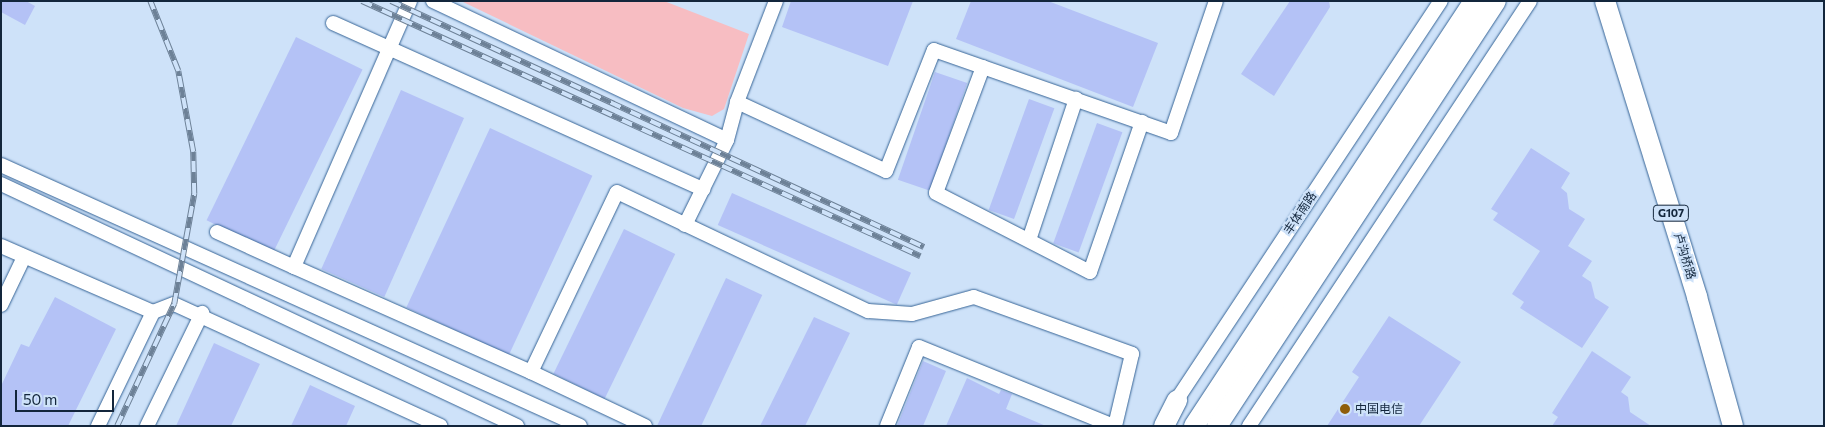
<!DOCTYPE html>
<meta charset="utf-8">
<style>
body{margin:0}
#map{position:relative;width:1825px;height:427px;overflow:hidden;background:#cee2f9;font-family:Commissioner,"Noto Sans SC",sans-serif}
div>[style]{position:absolute}
.green>*{inset:0;background:#f7bdc2}
.building>*{inset:0;background:#b4c2f6;transform-origin:0 0}
.roads{filter:drop-shadow(0 0 1px #366496) drop-shadow(0 0 1px #366496)}
.minor>*{height:14px;margin:-7px;padding:0 7px;transform-origin:7px;border-radius:7px;background:#fff}
.highway>*{height:20px;margin:-10px;padding:0 10px;transform-origin:10px;border-radius:10px;background:#fff}
.rail>*{height:5.5px;margin-top:-2.75px;transform-origin:0;background:repeating-linear-gradient(90deg,#cee2f9 0 11px,#6d8197 0 22px);box-sizing:border-box;border-block:1px solid #6d8197}
.dots>*{width:14px;height:14px;translate:-50% -50%;box-sizing:border-box;border:2px solid #cee2f9;border-radius:50%}
span{translate:-50% -50%;white-space:nowrap;text-align:center;line-height:1.15;-webkit-text-stroke:4.5px #cee2f9;paint-order:stroke}
.shield-label span{padding:1px 4px;background:#cee2f9;border:1px solid;border-radius:4px;-webkit-text-stroke-width:0}
.shield-label{font-size:11px;color:#13263c;font-weight:700}
.street-label{font-size:12px;color:#13263c}
.poi-label{font-size:12px;color:#13263c}
.left{translate:0 -50%;text-align:left}
.frame{position:absolute;inset:0;border:2px solid #13263c;pointer-events:none}
.scale{position:absolute;left:15px;top:390px;width:99px;height:22px;box-sizing:border-box;border:2px solid #13263c;border-top:0;padding-left:6px;font-size:15px;line-height:18px;white-space:nowrap;color:#13263c;-webkit-text-stroke:4px #cee2f9;paint-order:stroke}
</style>
<div id="map">
<div class="green">
<i style="clip-path:polygon(461px 1px,664px 1px,749px 34px,724px 109px,712px 116px,683px 108px)"></i>
</div>
<div class="building">
<i style="clip-path:polygon(1px 1px,26px 1px,35px 6px,25px 25px,1px 12px)"></i>
<i style="clip-path:polygon(791px 1px,913px 1px,888px 66px,782px 27px)"></i>
<i style="clip-path:polygon(971px 1px,1048px 1px,1158px 43px,1133px 107px,956px 39px)"></i>
<i style="clip-path:polygon(1290px 1px,1329px 1px,1330px 7px,1274px 96px,1241px 74px)"></i>
<i style="left:296px;top:37px;width:74px;height:204px;rotate:26deg"></i>
<i style="left:935px;top:72px;width:34px;height:114px;rotate:19deg"></i>
<i style="left:401px;top:90px;width:69px;height:196px;rotate:24deg"></i>
<i style="left:1029px;top:99px;width:27px;height:118px;rotate:20deg"></i>
<i style="left:1097px;top:123px;width:27px;height:128px;rotate:20deg"></i>
<i style="left:490px;top:128px;width:113px;height:198px;rotate:25deg"></i>
<i style="clip-path:polygon(1531px 148px,1570px 173px,1561px 188px,1567px 193px,1569px 209px,1585px 219px,1568px 246px,1592px 261px,1582px 276px,1591px 282px,1595px 298px,1609px 307px,1582px 348px,1520px 308px,1524px 302px,1512px 294px,1540px 251px,1493px 220px,1498px 213px,1491px 209px)"></i>
<i style="left:732px;top:193px;width:196px;height:35px;rotate:24deg"></i>
<i style="left:624px;top:229px;width:57px;height:161px;rotate:26deg"></i>
<i style="left:726px;top:278px;width:40px;height:163px;rotate:25deg"></i>
<i style="clip-path:polygon(55px 297px,116px 329px,68px 426px,1px 426px,1px 386px,21px 344px,29px 347px)"></i>
<i style="clip-path:polygon(1389px 316px,1461px 362px,1419px 426px,1327px 426px,1359px 377px,1352px 372px)"></i>
<i style="clip-path:polygon(814px 317px,850px 333px,805px 426px,760px 426px)"></i>
<i style="clip-path:polygon(214px 343px,260px 364px,231px 426px,176px 426px)"></i>
<i style="clip-path:polygon(1592px 351px,1631px 377px,1621px 392px,1628px 397px,1630px 412px,1651px 426px,1552px 426px,1558px 417px,1552px 413px)"></i>
<i style="clip-path:polygon(923px 361px,946px 371px,923px 426px,897px 426px)"></i>
<i style="clip-path:polygon(967px 378px,999px 394px,1001px 390px,1012px 394px,1006px 409px,1046px 426px,946px 426px)"></i>
<i style="clip-path:polygon(310px 385px,355px 406px,346px 426px,291px 426px)"></i>
</div>
<div class="roads">
<div class="minor">
<i style="left:410px;top:1px;width:290px;rotate:113.6deg"></i>
<i style="left:294px;top:267px;width:259px;rotate:23.9deg"></i>
<i style="left:433px;top:1px;width:325px;rotate:25.3deg"></i>
<i style="left:727px;top:140px;width:39px;rotate:-75deg"></i>
<i style="left:737px;top:102px;width:164px;rotate:24.8deg"></i>
<i style="left:886px;top:171px;width:130px;rotate:-68.4deg"></i>
<i style="left:934px;top:50px;width:251px;rotate:19.3deg"></i>
<i style="left:1171px;top:133px;width:139px;rotate:-71.2deg"></i>
<i style="left:333px;top:23px;width:406px;rotate:24.2deg"></i>
<i style="left:983px;top:67px;width:134px;rotate:110.5deg"></i>
<i style="left:936px;top:193px;width:173px;rotate:27.2deg"></i>
<i style="left:1090px;top:272px;width:159px;rotate:-70.9deg"></i>
<i style="left:737px;top:102px;width:108px;rotate:-68.9deg"></i>
<i style="left:1px;top:165px;width:635px;rotate:24.26deg"></i>
<i style="left:1px;top:184px;width:570px;rotate:25.13deg"></i>
<i style="left:685px;top:225px;width:95px;rotate:-63.7deg"></i>
<i style="left:217px;top:232px;width:85px;rotate:24.4deg"></i>
<i style="left:1029px;top:240px;width:149px;rotate:-71.6deg"></i>
<i style="left:1px;top:246px;width:166px;rotate:23.5deg"></i>
<i style="left:1px;top:305px;width:53px;rotate:-64.4deg"></i>
<i style="left:1172px;top:407px;width:487px;rotate:-56.5deg"></i>
<i style="left:98px;top:426px;width:127px;rotate:-64.2deg"></i>
<i style="left:153px;top:312px;width:22px;rotate:-21deg"></i>
<i style="left:174px;top:304px;width:293px;rotate:24.6deg"></i>
<i style="left:147px;top:426px;width:126px;rotate:-64deg"></i>
<i style="left:645px;top:426px;width:126px;rotate:-154.7deg"></i>
<i style="left:531px;top:372px;width:199px;rotate:-64.5deg"></i>
<i style="left:617px;top:192px;width:278px;rotate:25.4deg"></i>
<i style="left:868px;top:311px;width:44px;rotate:3.9deg"></i>
<i style="left:912px;top:314px;width:64px;rotate:-15.3deg"></i>
<i style="left:974px;top:297px;width:168px;rotate:19.8deg"></i>
<i style="left:1132px;top:354px;width:74px;rotate:103.3deg"></i>
<i style="left:887px;top:426px;width:85px;rotate:-67.9deg"></i>
<i style="left:919px;top:347px;width:210px;rotate:22.1deg"></i>
<i style="left:1249px;top:426px;width:509px;rotate:-56.53deg"></i>
</div>
<div class="highway">
<i style="left:1605px;top:1px;width:310px;rotate:72.7deg"></i>
<i style="left:1697px;top:297px;width:134px;rotate:74.4deg"></i>
<i style="left:1164px;top:426px;width:29px;rotate:-63deg"></i>
<i style="left:1194px;top:426px;width:509px;rotate:-56.62deg"></i>
<i style="left:1217px;top:426px;width:508px;rotate:-56.72deg"></i>
</div>
</div>
<div class="rail">
<i style="left:362px;top:1px;width:614px;rotate:24.56deg"></i>
<i style="left:391px;top:1px;width:587px;rotate:24.78deg"></i>
<i style="left:117px;top:426px;width:135px;rotate:-65deg"></i>
<i style="left:174px;top:304px;width:112px;rotate:-79.7deg"></i>
<i style="left:194px;top:194px;width:42px;rotate:-91.4deg"></i>
<i style="left:193px;top:152px;width:82px;rotate:-100.5deg"></i>
<i style="left:178px;top:71px;width:75px;rotate:-111.8deg"></i>
</div>
<div class="dots">
<i style="left:1345px;top:409px;background:#8f5e0b"></i>
</div>
<div class="shield-label">
<span style="left:1671px;top:213px">G107</span>
</div>
<div class="street-label">
<span style="left:1300px;top:213px;rotate:-56deg">丰体南路</span>
<span style="left:1685px;top:256px;rotate:73deg">卢沟桥路</span>
</div>
<div class="poi-label">
<span class="left" style="left:1355px;top:409px">中国电信</span>
</div>
<div class="frame"></div>
<div class="scale">50 m</div>
</div>
